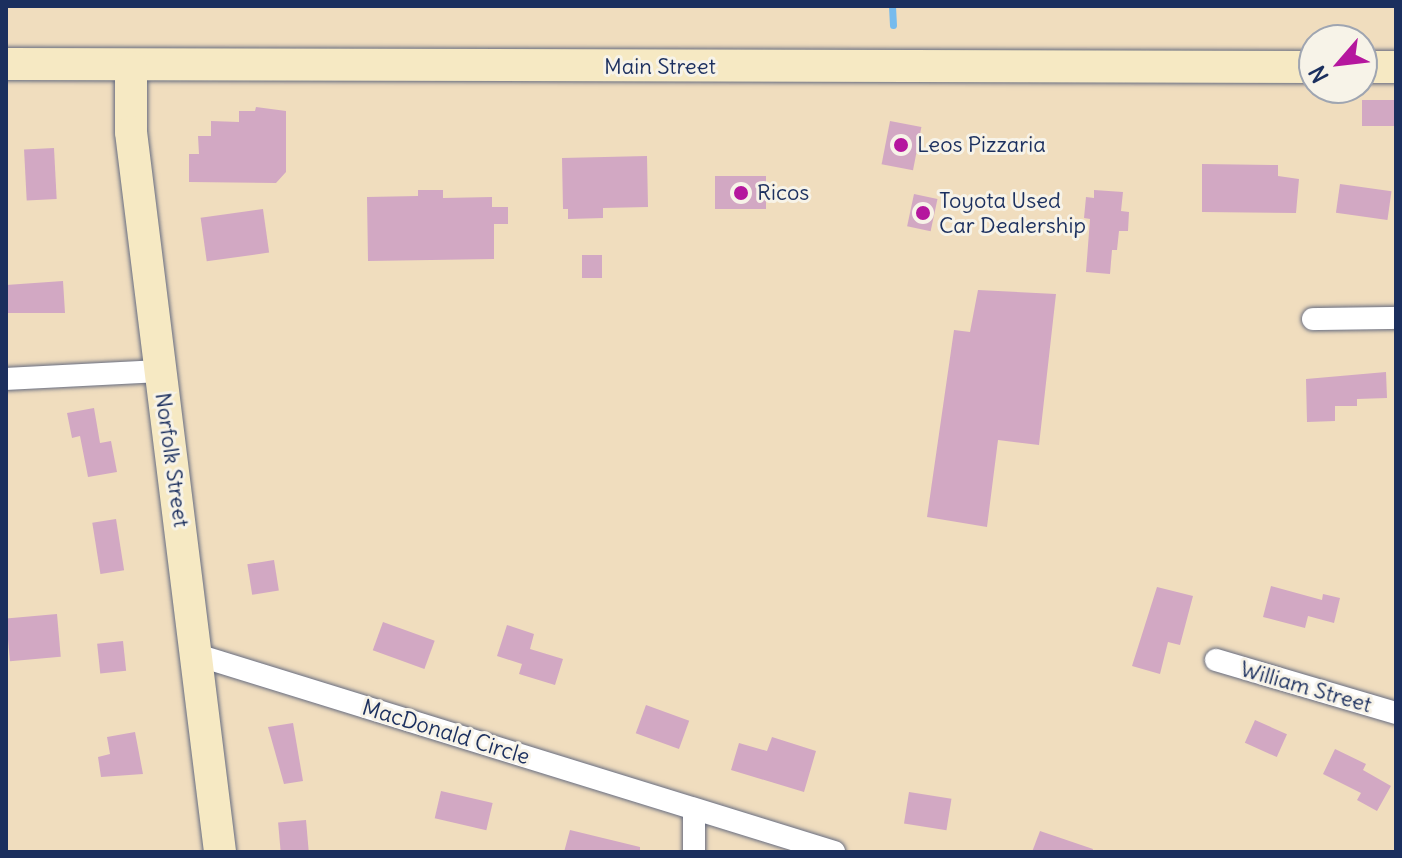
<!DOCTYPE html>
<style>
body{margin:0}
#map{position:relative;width:1402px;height:858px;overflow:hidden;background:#f0ddbe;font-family:Delius,sans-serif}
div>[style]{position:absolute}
.stream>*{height:7px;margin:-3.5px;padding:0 3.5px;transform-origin:3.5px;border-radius:3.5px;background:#77bbed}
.building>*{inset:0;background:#d2a8c3;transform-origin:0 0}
.roads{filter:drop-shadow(0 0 2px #666c80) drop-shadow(0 0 2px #666c80)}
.street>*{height:22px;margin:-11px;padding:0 11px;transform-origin:11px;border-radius:11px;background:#fff}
.secondary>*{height:32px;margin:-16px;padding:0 16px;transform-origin:16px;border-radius:16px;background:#f6e9c3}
.dots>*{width:22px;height:22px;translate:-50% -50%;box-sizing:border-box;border:4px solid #f7f3e8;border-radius:50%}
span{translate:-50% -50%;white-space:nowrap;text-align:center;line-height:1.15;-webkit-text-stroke:6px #f7f3e8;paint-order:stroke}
.street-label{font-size:22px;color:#1b2f5e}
.poi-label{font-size:22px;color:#1b2f5e}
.left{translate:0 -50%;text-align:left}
.frame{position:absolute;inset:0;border:8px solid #1b2f5e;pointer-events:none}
.north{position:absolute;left:1298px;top:24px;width:80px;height:80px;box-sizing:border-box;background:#f7f3e8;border:2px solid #9fa5b1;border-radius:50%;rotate:242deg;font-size:22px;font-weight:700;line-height:32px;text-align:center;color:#1b2f5e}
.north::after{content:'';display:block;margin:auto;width:28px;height:36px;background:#b5179e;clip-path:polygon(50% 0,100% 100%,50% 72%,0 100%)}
</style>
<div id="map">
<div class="stream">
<i style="left:892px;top:6px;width:19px;rotate:87deg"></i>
</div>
<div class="building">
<i style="left:1362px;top:100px;width:34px;height:26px"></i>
<i style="clip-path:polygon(256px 107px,286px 111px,286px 172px,276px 183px,189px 182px,189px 154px,199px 154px,198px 136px,211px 136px,211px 121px,239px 122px,239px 111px,255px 111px)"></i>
<i style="left:890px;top:121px;width:32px;height:44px;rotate:11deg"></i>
<i style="left:54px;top:148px;width:51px;height:30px;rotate:87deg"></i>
<i style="clip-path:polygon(647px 156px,648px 207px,603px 208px,603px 218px,568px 219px,568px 209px,563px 209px,562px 158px)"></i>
<i style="clip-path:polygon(1202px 164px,1278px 165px,1278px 176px,1299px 179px,1296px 213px,1202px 212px)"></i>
<i style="left:766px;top:176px;width:33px;height:51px;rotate:90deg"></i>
<i style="left:1340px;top:184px;width:52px;height:29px;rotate:8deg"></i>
<i style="clip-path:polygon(418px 190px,443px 190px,443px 198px,492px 197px,492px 207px,508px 207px,508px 224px,494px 224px,494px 259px,368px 261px,367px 197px,418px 196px)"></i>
<i style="clip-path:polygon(1094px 190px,1123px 192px,1121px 211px,1129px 212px,1128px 231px,1119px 231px,1117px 250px,1112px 250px,1110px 274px,1086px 272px,1090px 219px,1084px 218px,1086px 197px,1094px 198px)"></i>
<i style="left:914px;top:194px;width:24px;height:33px;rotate:12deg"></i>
<i style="left:263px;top:209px;width:44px;height:63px;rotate:82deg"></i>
<i style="left:582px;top:255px;width:20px;height:23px"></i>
<i style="clip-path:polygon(63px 281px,65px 313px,6px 313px,6px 285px)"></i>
<i style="clip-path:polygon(978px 290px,1056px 294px,1039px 445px,998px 440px,987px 527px,927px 517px,954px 330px,970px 332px)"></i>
<i style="clip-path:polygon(1386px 372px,1387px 398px,1357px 399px,1357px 406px,1335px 406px,1335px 421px,1307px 422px,1306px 379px)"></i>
<i style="clip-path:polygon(94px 408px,100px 443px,111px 441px,117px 472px,88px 477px,80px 436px,72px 438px,67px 413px)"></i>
<i style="left:116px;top:519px;width:52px;height:24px;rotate:81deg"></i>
<i style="left:274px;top:560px;width:31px;height:27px;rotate:81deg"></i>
<i style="clip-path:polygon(1271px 586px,1322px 600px,1323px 594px,1340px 598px,1334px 623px,1308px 616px,1305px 628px,1263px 617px)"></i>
<i style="clip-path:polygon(1157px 587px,1193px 596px,1180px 645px,1168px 642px,1160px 674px,1132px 666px)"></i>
<i style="left:57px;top:614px;width:43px;height:51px;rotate:85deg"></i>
<i style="left:383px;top:622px;width:55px;height:30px;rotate:20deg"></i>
<i style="clip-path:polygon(507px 625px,534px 634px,530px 649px,563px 659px,555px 685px,519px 674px,522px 664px,497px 656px)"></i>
<i style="left:123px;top:641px;width:30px;height:26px;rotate:84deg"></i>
<i style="left:646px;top:705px;width:46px;height:30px;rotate:20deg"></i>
<i style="left:1255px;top:720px;width:35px;height:25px;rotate:24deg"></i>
<i style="clip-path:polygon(293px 723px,303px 781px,284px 784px,268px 727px)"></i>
<i style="clip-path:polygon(135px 732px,143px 774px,101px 777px,98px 757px,110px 754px,107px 737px)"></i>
<i style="clip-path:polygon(772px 737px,816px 751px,804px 792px,731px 770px,739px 743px,767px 751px)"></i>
<i style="clip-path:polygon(1335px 749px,1366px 764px,1363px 770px,1391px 786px,1377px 811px,1357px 800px,1361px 793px,1323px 774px)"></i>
<i style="left:441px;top:791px;width:53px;height:28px;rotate:13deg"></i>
<i style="left:909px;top:792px;width:43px;height:32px;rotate:9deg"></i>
<i style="left:306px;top:820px;width:32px;height:28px;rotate:85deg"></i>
<i style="clip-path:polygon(570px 830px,640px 847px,640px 852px,564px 852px)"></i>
<i style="clip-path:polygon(1040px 831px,1093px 849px,1092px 852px,1032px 852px)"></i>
</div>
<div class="roads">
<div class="street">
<i style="left:1313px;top:319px;width:83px;rotate:-0.7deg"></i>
<i style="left:6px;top:379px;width:153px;rotate:-3deg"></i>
<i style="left:197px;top:655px;width:667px;rotate:17.18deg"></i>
<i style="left:1216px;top:660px;width:188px;rotate:16.4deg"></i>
<i style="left:694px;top:812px;width:40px;rotate:90deg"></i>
</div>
<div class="secondary">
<i style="left:6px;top:64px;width:1308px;rotate:0.13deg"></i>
<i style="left:131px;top:67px;width:65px;rotate:90deg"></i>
<i style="left:131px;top:132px;width:725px;rotate:82.95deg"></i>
<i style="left:1362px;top:67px;width:34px"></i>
</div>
</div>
<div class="dots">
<i style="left:901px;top:145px;background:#b5179e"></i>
<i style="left:741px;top:193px;background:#b5179e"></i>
<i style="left:923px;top:213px;background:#b5179e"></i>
</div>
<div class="street-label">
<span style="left:660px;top:67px">Main Street</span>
<span style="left:172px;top:460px;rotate:82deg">Norfolk Street</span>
<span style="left:1306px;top:687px;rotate:16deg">William Street</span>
<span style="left:446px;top:732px;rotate:17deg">MacDonald Circle</span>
</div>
<div class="poi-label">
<span class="left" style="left:917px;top:145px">Leos Pizzaria</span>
<span class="left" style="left:757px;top:193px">Ricos</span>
<span class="left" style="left:939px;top:213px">Toyota Used<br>Car Dealership</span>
</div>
<div class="frame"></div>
<div class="north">N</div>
</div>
